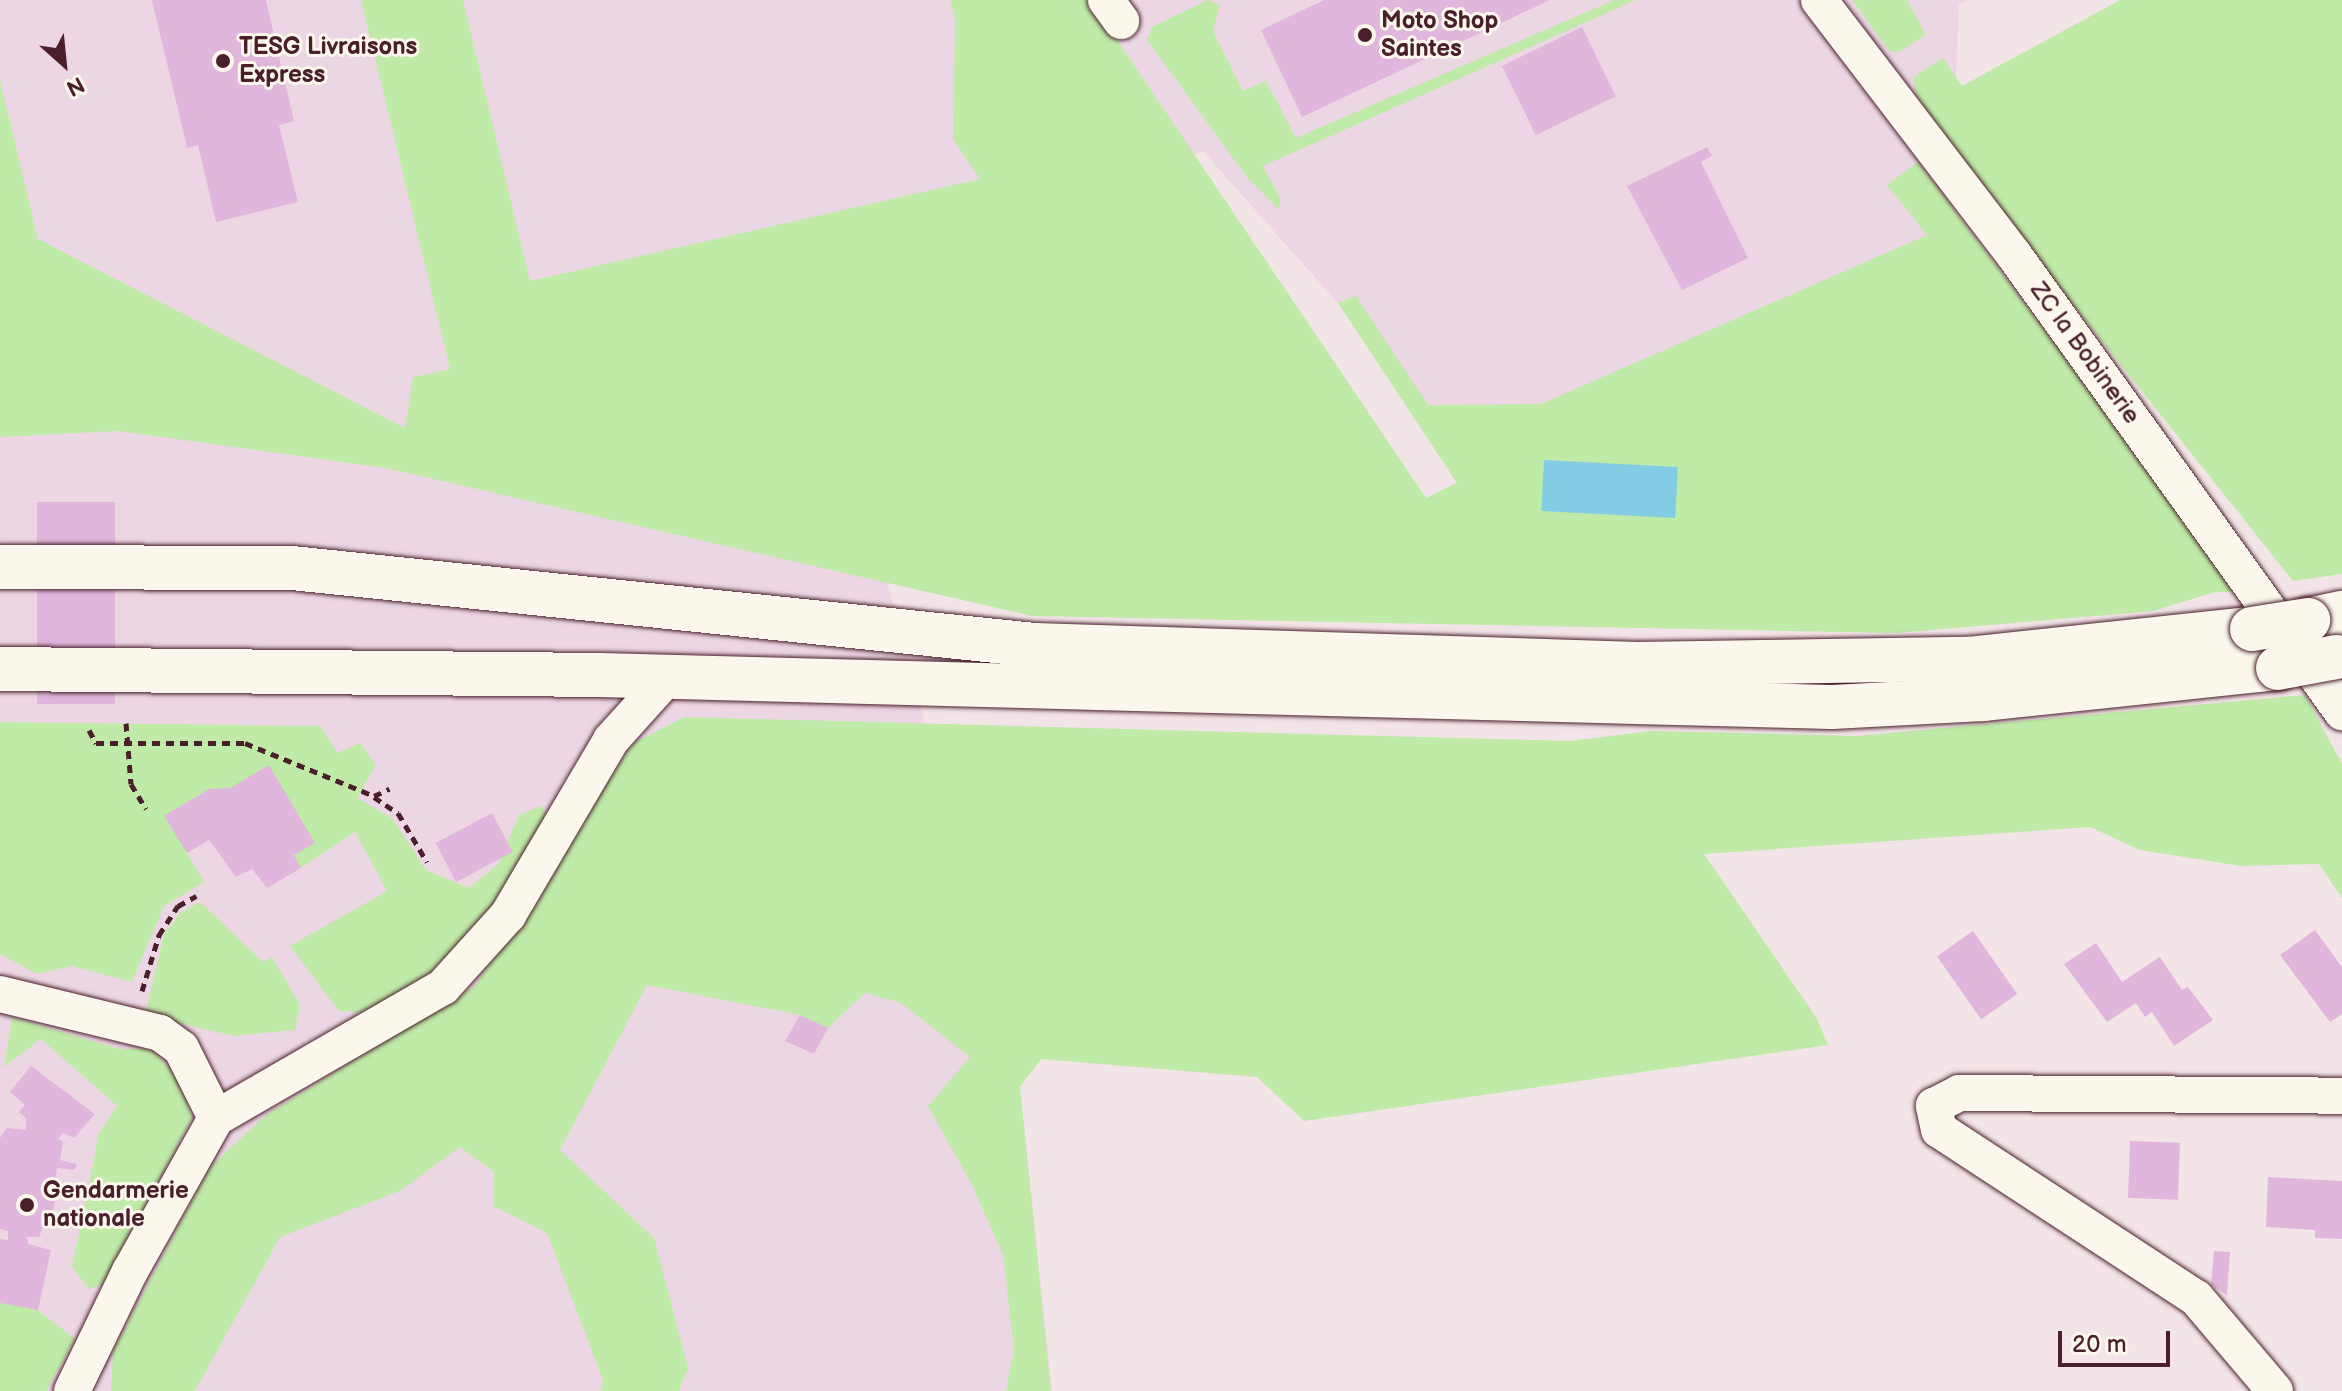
<!DOCTYPE html>
<style>
body{margin:0}
#map{position:relative;width:2342px;height:1391px;overflow:hidden;background:#f3e4e7;font-family:"Balsamiq Sans",sans-serif}
div>[style]{position:absolute}
.built>*{inset:0;background:#edd6e4}
.green>*{inset:0;background:#bfeaa7}
.water>*{inset:0;background:#83cde4;transform-origin:0 0}
.building>*{inset:0;background:#e0b6dc;transform-origin:0 0}
.path>*{height:5px;margin-top:-2.5px;transform-origin:0;background:repeating-linear-gradient(90deg,#4a1f2b 0 8px,transparent 0 14px)}
.roads{filter:drop-shadow(0 0 2px #4a1f2b) drop-shadow(0 0 2px #4a1f2b)}
.minor>*{height:36px;margin:-18px;padding:0 18px;transform-origin:18px;border-radius:18px;background:#fbf7ec}
.highway>*{height:44px;margin:-22px;padding:0 22px;transform-origin:22px;border-radius:22px;background:#fbf7ec}
.bridges{filter:drop-shadow(0 0 2px #4a1f2b) drop-shadow(0 0 2px #4a1f2b)}
.highway-bridge>*{height:44px;margin:-22px;padding:0 22px;transform-origin:22px;border-radius:22px;background:#fbf7ec}
.dots>*{width:22px;height:22px;translate:-50% -50%;box-sizing:border-box;border:4px solid #fbf7ec;border-radius:50%}
span{translate:-50% -50%;white-space:nowrap;text-align:center;line-height:1.15;-webkit-text-stroke:6px #fbf7ec;paint-order:stroke}
.poi-label{font-size:24px;color:#4a1f2b;font-weight:700}
.left{translate:0 -50%;text-align:left}
.street-label{font-size:24px;color:#4a1f2b}
.north{position:absolute;left:24px;top:24px;width:80px;height:80px;-webkit-text-stroke:6px #fbf7ec;paint-order:stroke;rotate:153deg;font-size:22px;font-weight:700;line-height:32px;text-align:center;color:#4a1f2b}
.north::after{content:'';display:block;margin:auto;width:28px;height:36px;background:#4a1f2b;clip-path:polygon(50% 0,100% 100%,50% 72%,0 100%)}
.scale{position:absolute;left:2058px;top:1331px;width:112px;height:36px;box-sizing:border-box;border:4px solid #4a1f2b;border-top:0;padding-left:10px;font-size:24px;line-height:28px;white-space:nowrap;color:#4a1f2b;-webkit-text-stroke:6px #fbf7ec;paint-order:stroke}
</style>
<div id="map">
<div class="built">
<i style="clip-path:polygon(0 0,1968px 0,1959px 5px,1947px 312px,1497px 483px,1203px 151px,812px 295px,1020px 1087px,1052px 1391px,0 1391px,0 405px,73px 391px,0 80px)"></i>
</div>
<div class="green">
<i style="clip-path:polygon(361px 0,463px 0,530px 281px,980px 179px,953px 139px,955px 21px,950px 0,1090px 0,1426px 498px,1457px 483px,1338px 303px,1356px 296px,1428px 405px,1541px 404px,1927px 235px,1887px 185px,1918px 162px,2200px 536px,2235px 592px,2215px 592px,2153px 611px,1897px 633px,1032px 616px,385px 468px,118px 431px,0 437px,0 80px,38px 239px,405px 428px,413px 377px,450px 369px)"></i>
<i style="clip-path:polygon(1208px 0,1220px 5px,1213px 31px,1243px 91px,1266px 81px,1296px 138px,1614px 0,1636px 0,1263px 166px,1281px 200px,1278px 209px,1246px 176px,1147px 40px,1152px 27px)"></i>
<i style="clip-path:polygon(1852px 0,1907px 0,1926px 35px,1899px 52px,1889px 51px)"></i>
<i style="clip-path:polygon(2120px 0,2342px 0,2342px 574px,2293px 581px,1953px 154px,1915px 92px,1913px 77px,1943px 58px,1962px 86px)"></i>
<i style="clip-path:polygon(2305px 695px,2342px 764px,2342px 898px,2319px 864px,2241px 866px,2140px 850px,2090px 827px,1704px 854px,1816px 1017px,1828px 1045px,1304px 1121px,1257px 1077px,1041px 1059px,1020px 1087px,1051px 1391px,1006px 1391px,1014px 1349px,1003px 1255px,973px 1187px,928px 1106px,970px 1057px,901px 1003px,865px 993px,828px 1028px,800px 1015px,647px 985px,560px 1150px,654px 1238px,688px 1368px,679px 1391px,600px 1391px,603px 1380px,547px 1233px,493px 1206px,494px 1172px,460px 1147px,400px 1191px,280px 1237px,195px 1391px,111px 1391px,113px 1351px,210px 1167px,266px 1115px,475px 986px,633px 743px,685px 717px,1569px 741px,1652px 731px,1857px 736px)"></i>
<i style="clip-path:polygon(0 722px,321px 726px,337px 753px,360px 743px,376px 765px,357px 798px,393px 819px,426px 870px,469px 888px,498px 864px,519px 815px,541px 806px,553px 820px,534px 859px,453px 959px,367px 1013px,339px 1011px,290px 946px,387px 891px,355px 832px,301px 868px,203px 820px,187px 853px,204px 882px,164px 906px,132px 982px,72px 966px,37px 974px,0 954px)"></i>
<i style="clip-path:polygon(200px 902px,263px 962px,272px 957px,300px 1005px,295px 1030px,234px 1036px,145px 1015px,164px 934px,181px 912px)"></i>
<i style="clip-path:polygon(12px 1017px,119px 1049px,150px 1049px,179px 1076px,192px 1118px,104px 1284px,89px 1289px,72px 1267px,99px 1133px,117px 1106px,41px 1039px,4px 1067px)"></i>
<i style="clip-path:polygon(0 1281px,75px 1339px,46px 1391px,0 1391px)"></i>
</div>
<div class="water">
<i style="left:1544px;top:460px;width:134px;height:51px;rotate:3deg"></i>
</div>
<div class="building">
<i style="clip-path:polygon(152px 0,266px 0,294px 121px,279px 125px,298px 202px,216px 222px,198px 145px,187px 148px)"></i>
<i style="clip-path:polygon(1324px 0,1550px 0,1302px 117px,1261px 30px)"></i>
<i style="left:1582px;top:27px;width:77px;height:89px;rotate:64deg"></i>
<i style="clip-path:polygon(1707px 147px,1712px 156px,1701px 162px,1748px 258px,1682px 290px,1627px 186px)"></i>
<i style="left:37px;top:502px;width:78px;height:202px"></i>
<i style="clip-path:polygon(269px 765px,315px 843px,294px 855px,301px 868px,267px 888px,252px 869px,236px 877px,209px 840px,187px 853px,164px 816px,209px 789px,230px 788px)"></i>
<i style="left:492px;top:813px;width:44px;height:64px;rotate:62deg"></i>
<i style="clip-path:polygon(2315px 930px,2342px 967px,2342px 1014px,2330px 1022px,2280px 955px)"></i>
<i style="left:1973px;top:931px;width:77px;height:44px;rotate:55deg"></i>
<i style="clip-path:polygon(2096px 943px,2122px 982px,2160px 957px,2182px 990px,2188px 987px,2213px 1020px,2174px 1046px,2152px 1012px,2145px 1017px,2136px 1003px,2107px 1022px,2064px 964px)"></i>
<i style="clip-path:polygon(800px 1015px,828px 1028px,814px 1054px,785px 1041px)"></i>
<i style="clip-path:polygon(31px 1066px,95px 1114px,74px 1138px,63px 1133px,58px 1139px,63px 1141px,60px 1160px,77px 1164px,74px 1170px,57px 1168px,55px 1182px,59px 1184px,49px 1228px,43px 1227px,39px 1237px,27px 1237px,28px 1244px,51px 1250px,38px 1310px,0 1303px,0 1239px,8px 1240px,8px 1231px,0 1229px,0 1138px,7px 1128px,26px 1130px,26px 1118px,19px 1112px,25px 1105px,10px 1092px)"></i>
<i style="left:2130px;top:1141px;width:50px;height:57px;rotate:2deg"></i>
<i style="clip-path:polygon(2268px 1177px,2342px 1181px,2342px 1239px,2315px 1238px,2315px 1230px,2266px 1227px)"></i>
<i style="clip-path:polygon(2214px 1251px,2230px 1252px,2227px 1295px,2211px 1285px)"></i>
</div>
<div class="path">
<i style="left:126px;top:723px;width:61px;rotate:85.3deg"></i>
<i style="left:131px;top:784px;width:29px;rotate:59deg"></i>
<i style="left:89px;top:730px;width:15px;rotate:62deg"></i>
<i style="left:96px;top:743px;width:149px"></i>
<i style="left:245px;top:743px;width:139px;rotate:22.3deg"></i>
<i style="left:374px;top:796px;width:17px;rotate:-25deg"></i>
<i style="left:374px;top:797px;width:29px;rotate:34deg"></i>
<i style="left:398px;top:813px;width:57px;rotate:59.4deg"></i>
<i style="left:142px;top:991px;width:59px;rotate:-73.1deg"></i>
<i style="left:159px;top:935px;width:35px;rotate:-57deg"></i>
<i style="left:178px;top:906px;width:21px;rotate:-29deg"></i>
</div>
<div class="roads">
<div class="minor">
<i style="left:1106px;top:0;width:26px;rotate:54deg"></i>
<i style="left:1819px;top:0;width:321px;rotate:52.6deg"></i>
<i style="left:2014px;top:255px;width:563px;rotate:54.33deg"></i>
<i style="left:0;top:994px;width:165px;rotate:13.7deg"></i>
<i style="left:160px;top:1033px;width:26px;rotate:36deg"></i>
<i style="left:181px;top:1048px;width:78px;rotate:63.4deg"></i>
<i style="left:216px;top:1118px;width:176px;rotate:119.3deg"></i>
<i style="left:130px;top:1271px;width:133px;rotate:115.8deg"></i>
<i style="left:216px;top:1118px;width:262px;rotate:-30deg"></i>
<i style="left:443px;top:987px;width:97px;rotate:-47.9deg"></i>
<i style="left:508px;top:915px;width:203px;rotate:-59.5deg"></i>
<i style="left:611px;top:740px;width:82px;rotate:-48deg"></i>
<i style="left:2275px;top:1391px;width:122px;rotate:-130.3deg"></i>
<i style="left:2196px;top:1298px;width:307px;rotate:-146.8deg"></i>
<i style="left:1939px;top:1130px;width:25px;rotate:-102deg"></i>
<i style="left:1934px;top:1106px;width:28px;rotate:-27deg"></i>
<i style="left:1959px;top:1093px;width:383px;rotate:0.4deg"></i>
</div>
<div class="highway">
<i style="left:0;top:567px;width:292px;rotate:0.2deg"></i>
<i style="left:292px;top:568px;width:746px;rotate:5.92deg"></i>
<i style="left:1034px;top:645px;width:604px;rotate:1.8deg"></i>
<i style="left:1638px;top:664px;width:331px;rotate:-0.9deg"></i>
<i style="left:1969px;top:659px;width:285px;rotate:-6.1deg"></i>
<i style="left:2308px;top:620px;width:35px;rotate:-12deg"></i>
<i style="left:0;top:669px;width:600px;rotate:0.57deg"></i>
<i style="left:600px;top:675px;width:1232px;rotate:1.49deg"></i>
<i style="left:1832px;top:707px;width:151px;rotate:-3deg"></i>
<i style="left:1983px;top:699px;width:297px;rotate:-6deg"></i>
</div>
</div>
<div class="bridges">
<div class="highway-bridge">
<i style="left:2252px;top:629px;width:57px;rotate:-9.1deg"></i>
<i style="left:2278px;top:668px;width:60px;rotate:-10.6deg"></i>
</div>
</div>
<div class="dots">
<i style="left:1365px;top:35px;background:#4a1f2b"></i>
<i style="left:223px;top:61px;background:#4a1f2b"></i>
<i style="left:27px;top:1205px;background:#4a1f2b"></i>
</div>
<div class="poi-label">
<span class="left" style="left:1381px;top:35px">Moto Shop<br>Saintes</span>
<span class="left" style="left:239px;top:61px">TESG Livraisons<br>Express</span>
<span class="left" style="left:43px;top:1205px">Gendarmerie<br>nationale</span>
</div>
<div class="street-label">
<span style="left:2085px;top:353px;rotate:54deg">ZC la Bobinerie</span>
</div>
<div class="north">N</div>
<div class="scale">20 m</div>
</div>
